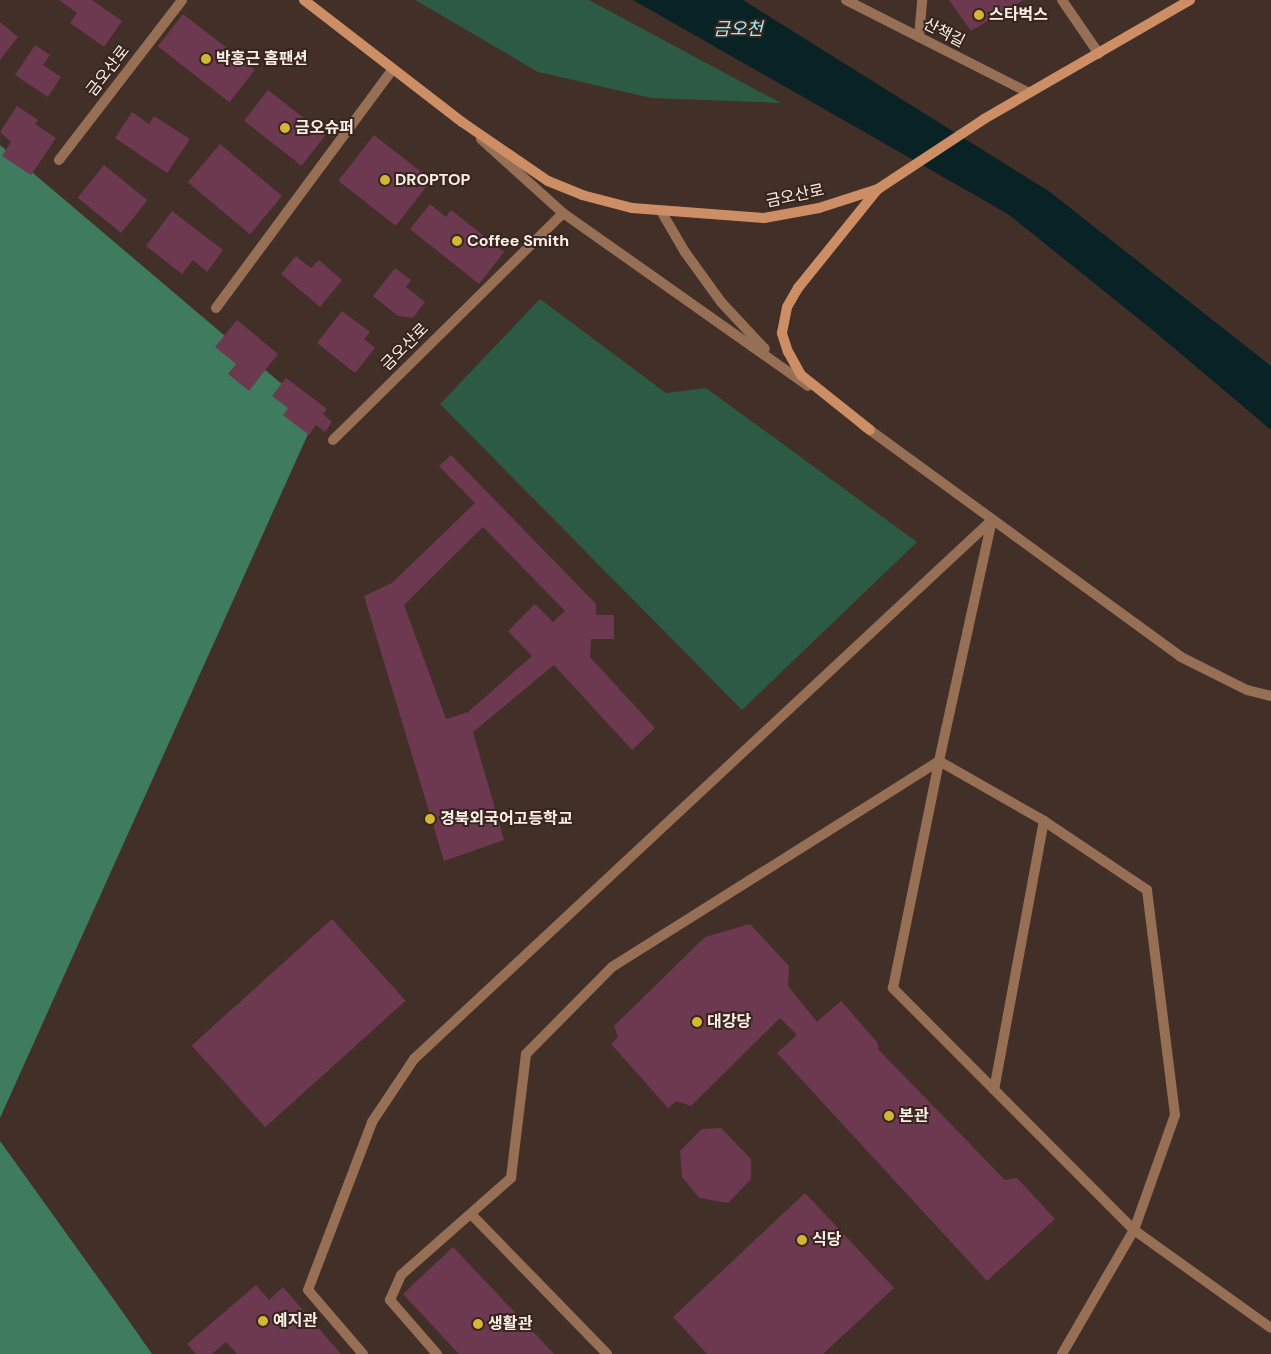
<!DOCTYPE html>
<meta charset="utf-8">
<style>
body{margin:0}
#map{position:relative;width:1271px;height:1354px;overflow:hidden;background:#422f27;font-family:"DM Sans","Noto Sans KR",sans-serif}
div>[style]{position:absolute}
.green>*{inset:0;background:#2c5a44}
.forest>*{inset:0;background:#3f7c5f}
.water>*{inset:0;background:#092226}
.building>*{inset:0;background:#6d3951;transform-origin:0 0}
.lane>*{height:10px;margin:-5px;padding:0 5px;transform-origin:5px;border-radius:5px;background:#966f55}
.street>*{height:10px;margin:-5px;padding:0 5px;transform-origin:5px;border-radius:5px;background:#966f55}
.secondary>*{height:10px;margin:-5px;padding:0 5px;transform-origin:5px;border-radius:5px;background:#cd8e65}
.dots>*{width:14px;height:14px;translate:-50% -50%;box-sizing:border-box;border:2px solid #37251e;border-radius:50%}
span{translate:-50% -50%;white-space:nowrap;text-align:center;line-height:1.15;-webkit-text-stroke:4px #37251e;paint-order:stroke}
.poi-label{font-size:16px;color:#fbeee9;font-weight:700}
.left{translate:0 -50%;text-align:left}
.street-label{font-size:16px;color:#fbeee9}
.water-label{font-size:18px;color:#97effe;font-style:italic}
</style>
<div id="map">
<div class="green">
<i style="clip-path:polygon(415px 0,589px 0,781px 103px,651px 98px,538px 72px)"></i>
<i style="clip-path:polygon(540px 299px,666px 393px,706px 388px,917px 542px,742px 710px,440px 404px)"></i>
</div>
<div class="forest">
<i style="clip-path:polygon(0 145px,317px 414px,0 1118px)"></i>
<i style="clip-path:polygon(0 1141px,117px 1304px,152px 1354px,0 1354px)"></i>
</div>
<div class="water">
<i style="clip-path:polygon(633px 0,743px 0,1050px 192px,1271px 366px,1271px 430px,1155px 332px,1008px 214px)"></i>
</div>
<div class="building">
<i style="clip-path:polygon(59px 0,92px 0,122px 21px,104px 47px,70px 23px,77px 13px)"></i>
<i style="clip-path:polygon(949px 0,1023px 0,971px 31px)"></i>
<i style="left:183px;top:14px;width:91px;height:41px;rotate:38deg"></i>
<i style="clip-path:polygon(0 22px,18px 37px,0 60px)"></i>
<i style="clip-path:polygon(35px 45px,50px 55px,43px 65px,61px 77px,48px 97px,15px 75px)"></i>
<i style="left:268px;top:90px;width:73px;height:39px;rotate:38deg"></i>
<i style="clip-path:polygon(17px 106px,38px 120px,35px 124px,56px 138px,31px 175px,2px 156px,11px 142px,0 132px)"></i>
<i style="clip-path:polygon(132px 112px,149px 124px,154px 116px,190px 139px,167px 173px,115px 138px)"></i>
<i style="left:374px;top:135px;width:73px;height:58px;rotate:38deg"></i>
<i style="left:220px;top:144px;width:81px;height:50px;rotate:40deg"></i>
<i style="left:104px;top:165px;width:56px;height:42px;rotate:39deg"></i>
<i style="clip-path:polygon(430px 204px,446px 217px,451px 210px,504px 252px,479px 284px,410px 229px)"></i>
<i style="clip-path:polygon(172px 211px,223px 250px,207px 272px,193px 260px,182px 274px,146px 246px)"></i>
<i style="clip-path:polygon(296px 256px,311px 268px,319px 260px,342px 280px,320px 307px,281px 274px)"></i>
<i style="clip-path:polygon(395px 268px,411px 280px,406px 287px,425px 302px,413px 318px,398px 316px,373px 296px)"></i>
<i style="clip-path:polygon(342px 311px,370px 332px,364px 339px,375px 348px,355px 373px,317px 343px)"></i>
<i style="clip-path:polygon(237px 320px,278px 354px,249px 391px,228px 374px,236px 364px,215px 347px)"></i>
<i style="clip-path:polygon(286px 378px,327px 409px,323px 414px,332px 422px,325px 432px,316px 425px,309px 435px,283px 415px,288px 408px,272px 396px)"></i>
<i style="clip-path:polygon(evenodd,451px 455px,596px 604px,596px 615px,614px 615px,614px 639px,591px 639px,590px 657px,655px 728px,632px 750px,554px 665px,473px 732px,504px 840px,444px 861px,364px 596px,392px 583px,475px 503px,439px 466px,451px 455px,483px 527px,565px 611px,553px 622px,535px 604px,508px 631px,532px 656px,468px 712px,446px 719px,404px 605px,483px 527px)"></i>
<i style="left:332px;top:919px;width:110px;height:189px;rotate:48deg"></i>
<i style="clip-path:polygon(750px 924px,789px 966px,788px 986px,817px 1022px,841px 1001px,877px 1042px,879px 1050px,1005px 1180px,1017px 1178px,1055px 1219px,987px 1281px,777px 1053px,797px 1035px,780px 1018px,691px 1106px,676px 1101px,668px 1108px,611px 1044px,618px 1037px,614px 1026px,705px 937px)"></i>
<i style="clip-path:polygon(721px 1128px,751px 1159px,751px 1179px,728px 1203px,699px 1198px,682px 1177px,680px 1151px,702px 1129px)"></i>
<i style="clip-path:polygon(805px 1193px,894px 1288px,823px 1354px,707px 1354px,673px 1317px)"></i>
<i style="clip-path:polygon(453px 1247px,554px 1354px,459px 1354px,403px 1294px)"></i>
<i style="clip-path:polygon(256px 1285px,269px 1300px,283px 1287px,341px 1354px,237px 1354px,226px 1342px,212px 1354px,196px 1354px,187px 1344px)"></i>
</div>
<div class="lane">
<i style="left:1062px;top:0;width:65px;rotate:55.6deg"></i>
<i style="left:919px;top:37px;width:37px;rotate:-85deg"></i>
<i style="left:939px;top:761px;width:121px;rotate:29.7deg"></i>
<i style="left:1044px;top:821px;width:124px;rotate:33.8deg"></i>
<i style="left:1147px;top:890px;width:227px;rotate:82.9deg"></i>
<i style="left:1175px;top:1115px;width:122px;rotate:109.6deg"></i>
<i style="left:1134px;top:1230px;width:342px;rotate:-134.9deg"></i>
<i style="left:893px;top:988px;width:232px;rotate:-78.5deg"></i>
<i style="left:994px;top:1090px;width:274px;rotate:-79.5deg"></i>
<i style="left:437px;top:1354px;width:72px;rotate:-131deg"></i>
<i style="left:390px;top:1300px;width:27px;rotate:-66deg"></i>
<i style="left:401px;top:1275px;width:147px;rotate:-41.4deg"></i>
<i style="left:511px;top:1178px;width:125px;rotate:-83.1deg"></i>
<i style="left:526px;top:1054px;width:122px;rotate:-45.3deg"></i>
<i style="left:612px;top:967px;width:386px;rotate:-32.2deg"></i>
<i style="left:939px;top:761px;width:247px;rotate:-77.6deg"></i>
<i style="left:1062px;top:1354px;width:143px;rotate:-59.9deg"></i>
<i style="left:1134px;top:1230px;width:168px;rotate:35.6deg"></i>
</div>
<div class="street">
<i style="left:846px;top:0;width:205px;rotate:26.9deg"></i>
<i style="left:481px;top:139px;width:110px;rotate:42.1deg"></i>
<i style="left:563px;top:213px;width:300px;rotate:35.2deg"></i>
<i style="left:59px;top:160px;width:202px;rotate:-52.4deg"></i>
<i style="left:661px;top:211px;width:48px;rotate:59.7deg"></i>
<i style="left:685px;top:252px;width:62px;rotate:54.2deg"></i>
<i style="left:721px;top:302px;width:64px;rotate:46.9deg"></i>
<i style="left:216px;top:308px;width:297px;rotate:-53.5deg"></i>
<i style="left:863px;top:425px;width:394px;rotate:36.1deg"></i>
<i style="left:1181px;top:657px;width:74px;rotate:26.6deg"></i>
<i style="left:1247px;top:690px;width:25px;rotate:14deg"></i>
<i style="left:333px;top:440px;width:323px;rotate:-44.6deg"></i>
<i style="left:471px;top:1214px;width:195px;rotate:45.8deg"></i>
<i style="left:363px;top:1354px;width:84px;rotate:-130.7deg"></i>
<i style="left:308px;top:1290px;width:180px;rotate:-69.1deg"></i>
<i style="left:372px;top:1122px;width:76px;rotate:-56.3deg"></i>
<i style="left:414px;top:1059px;width:790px;rotate:-43deg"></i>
</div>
<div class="secondary">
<i style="left:304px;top:0;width:200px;rotate:37.7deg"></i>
<i style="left:462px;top:122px;width:104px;rotate:34.5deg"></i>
<i style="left:548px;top:181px;width:37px;rotate:22deg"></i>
<i style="left:582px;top:195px;width:52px;rotate:14.6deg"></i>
<i style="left:632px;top:208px;width:132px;rotate:4.3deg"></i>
<i style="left:764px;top:218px;width:56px;rotate:-10.3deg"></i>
<i style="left:819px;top:208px;width:62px;rotate:-17.9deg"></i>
<i style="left:878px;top:189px;width:127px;rotate:-33.4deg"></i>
<i style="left:984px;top:119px;width:238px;rotate:-30deg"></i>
<i style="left:870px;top:430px;width:88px;rotate:-141.4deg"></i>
<i style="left:801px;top:375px;width:26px;rotate:-119deg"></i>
<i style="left:788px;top:352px;width:20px;rotate:-108deg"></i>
<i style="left:782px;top:333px;width:26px;rotate:-79deg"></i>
<i style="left:787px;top:307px;width:22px;rotate:-60deg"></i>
<i style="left:798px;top:288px;width:126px;rotate:-51.1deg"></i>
</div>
<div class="dots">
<i style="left:979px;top:15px;background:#d4b635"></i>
<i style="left:206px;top:59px;background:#d4b635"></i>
<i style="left:285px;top:128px;background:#d4b635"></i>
<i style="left:385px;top:180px;background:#d4b635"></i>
<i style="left:457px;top:241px;background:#d4b635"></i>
<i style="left:430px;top:819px;background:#d4b635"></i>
<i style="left:697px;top:1022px;background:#d4b635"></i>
<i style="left:889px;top:1116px;background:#d4b635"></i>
<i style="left:802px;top:1240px;background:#d4b635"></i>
<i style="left:263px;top:1321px;background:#d4b635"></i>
<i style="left:478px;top:1324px;background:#d4b635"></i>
</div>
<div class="poi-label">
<span class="left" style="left:989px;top:15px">스타벅스</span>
<span class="left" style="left:216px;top:59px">박홍근 홈팬션</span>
<span class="left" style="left:295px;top:128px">금오슈퍼</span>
<span class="left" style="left:395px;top:180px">DROPTOP</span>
<span class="left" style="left:467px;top:241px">Coffee Smith</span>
<span class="left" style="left:440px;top:819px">경북외국어고등학교</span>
<span class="left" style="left:707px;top:1022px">대강당</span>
<span class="left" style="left:899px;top:1116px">본관</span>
<span class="left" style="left:812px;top:1240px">식당</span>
<span class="left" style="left:273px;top:1321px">예지관</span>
<span class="left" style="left:488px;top:1324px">생활관</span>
</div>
<div class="street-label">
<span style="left:944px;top:33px;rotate:27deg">산책길</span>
<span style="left:108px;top:71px;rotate:-52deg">금오산로</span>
<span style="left:795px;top:196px;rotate:-12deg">금오산로</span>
<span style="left:405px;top:347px;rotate:-45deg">금오산로</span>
</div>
<div class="water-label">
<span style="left:738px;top:29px">금오천</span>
</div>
</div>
